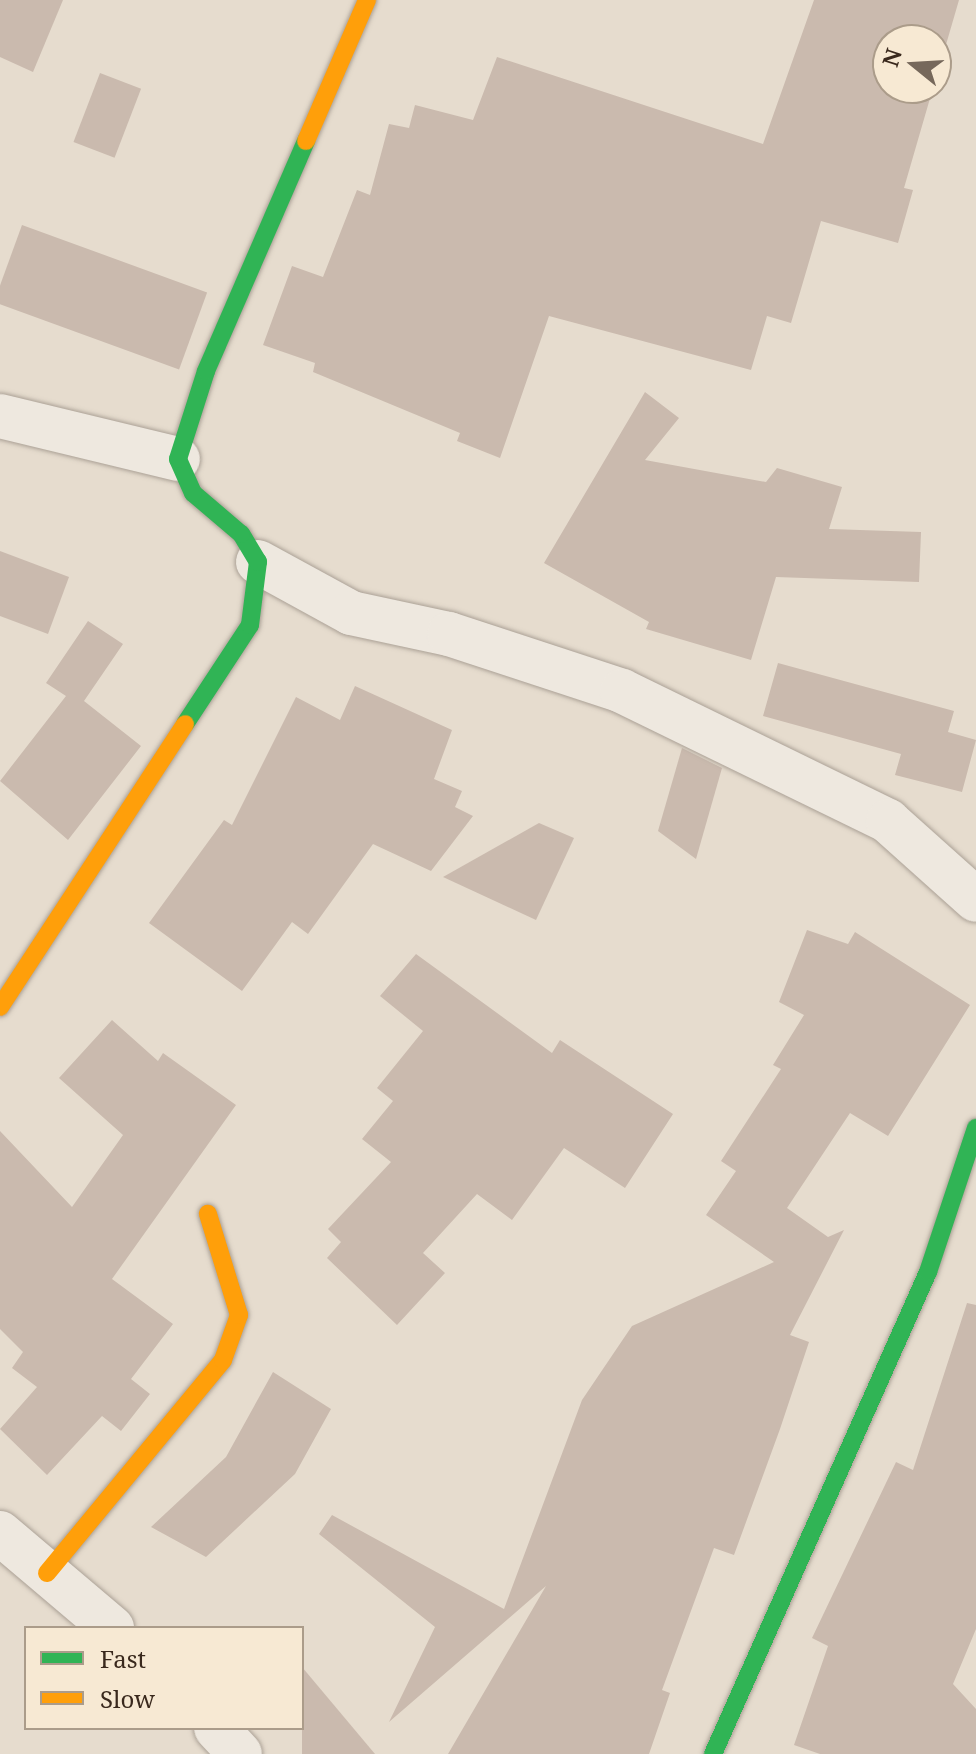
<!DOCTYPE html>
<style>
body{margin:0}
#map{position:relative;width:976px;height:1754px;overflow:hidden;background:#e6dcce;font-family:"Noto Serif",serif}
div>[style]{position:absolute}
.building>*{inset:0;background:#cabaae;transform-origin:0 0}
.roads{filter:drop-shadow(0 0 2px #aba196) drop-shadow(0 0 2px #aba196)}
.street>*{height:44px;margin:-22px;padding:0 22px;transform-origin:22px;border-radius:22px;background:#eee8df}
.fast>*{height:18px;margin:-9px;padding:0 9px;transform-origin:9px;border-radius:9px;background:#30b455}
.slow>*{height:18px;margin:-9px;padding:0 9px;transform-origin:9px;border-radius:9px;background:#ff9f0a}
span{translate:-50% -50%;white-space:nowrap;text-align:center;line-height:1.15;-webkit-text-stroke:7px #f7e9d3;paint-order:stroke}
.legend{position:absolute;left:24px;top:1626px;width:280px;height:104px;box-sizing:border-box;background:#f7e9d3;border:2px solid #ab9c8a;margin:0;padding:10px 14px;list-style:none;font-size:24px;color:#3a291d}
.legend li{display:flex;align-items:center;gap:16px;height:40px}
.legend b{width:40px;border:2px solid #ab9c8a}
.north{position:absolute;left:872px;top:24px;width:80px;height:80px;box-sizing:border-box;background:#f7e9d3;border:2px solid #ab9c8a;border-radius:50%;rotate:288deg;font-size:22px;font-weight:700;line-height:32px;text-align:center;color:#3a291d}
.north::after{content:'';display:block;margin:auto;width:28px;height:36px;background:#76685b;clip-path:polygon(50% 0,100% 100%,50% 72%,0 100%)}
</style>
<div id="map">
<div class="building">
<i style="clip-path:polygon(0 0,63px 0,33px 72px,0 57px)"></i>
<i style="clip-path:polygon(814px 0,959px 0,936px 79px,936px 40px,888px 40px,888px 88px,933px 88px,904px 188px,913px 190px,898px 243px,821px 221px,791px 323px,767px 316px,751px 370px,549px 316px,500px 458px,457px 441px,460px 433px,313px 372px,315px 363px,263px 345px,292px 266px,323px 277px,357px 190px,370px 195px,389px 124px,409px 128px,415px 105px,473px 120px,497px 57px,763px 144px)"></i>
<i style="left:100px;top:73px;width:44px;height:74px;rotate:21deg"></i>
<i style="left:22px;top:225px;width:197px;height:82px;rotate:20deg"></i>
<i style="clip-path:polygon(645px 392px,679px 418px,645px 460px,766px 482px,777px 468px,842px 487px,829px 529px,921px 532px,919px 582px,776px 577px,751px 660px,646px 629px,649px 622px,544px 563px)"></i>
<i style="clip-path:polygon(0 551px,69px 577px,48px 634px,0 616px)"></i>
<i style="clip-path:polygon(88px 621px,123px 644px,84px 701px,141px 746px,68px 840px,0 781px,66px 696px,46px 683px)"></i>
<i style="clip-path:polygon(778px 663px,954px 711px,948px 732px,976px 740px,962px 792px,895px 775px,901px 754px,763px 716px)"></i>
<i style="clip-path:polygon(355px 686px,452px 730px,434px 779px,462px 791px,455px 807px,473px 816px,431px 871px,373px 844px,308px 934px,292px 922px,242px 991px,149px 923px,224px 820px,232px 825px,296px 697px,340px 720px)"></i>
<i style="clip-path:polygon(682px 748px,722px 768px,696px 859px,658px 831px)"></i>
<i style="clip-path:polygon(539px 823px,574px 838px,536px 920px,443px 877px)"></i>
<i style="clip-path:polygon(807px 930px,848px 944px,855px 932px,970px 1005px,888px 1136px,850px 1113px,787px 1208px,828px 1237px,844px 1230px,790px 1335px,809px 1342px,780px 1429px,734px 1555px,714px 1548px,662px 1690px,670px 1693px,649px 1754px,448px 1754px,546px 1586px,389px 1722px,435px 1627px,319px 1534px,332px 1515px,504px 1609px,582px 1400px,632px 1326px,774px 1262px,706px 1215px,736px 1171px,721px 1161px,781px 1069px,773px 1065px,804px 1015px,779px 1002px)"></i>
<i style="clip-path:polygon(416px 954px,552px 1053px,560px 1040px,673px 1114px,625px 1188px,564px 1148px,512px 1220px,477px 1194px,423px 1253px,445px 1273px,397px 1325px,327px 1258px,341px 1242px,328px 1229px,391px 1162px,362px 1139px,393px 1101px,377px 1088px,423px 1031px,380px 996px)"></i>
<i style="clip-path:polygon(112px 1020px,158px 1061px,163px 1053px,236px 1105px,112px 1279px,173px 1324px,131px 1379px,150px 1394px,121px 1431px,102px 1416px,47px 1475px,0 1429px,37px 1387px,12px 1368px,23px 1352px,0 1329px,0 1131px,72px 1207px,123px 1135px,59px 1078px)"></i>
<i style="clip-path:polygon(967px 1303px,976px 1305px,976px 1629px,953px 1684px,976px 1709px,976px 1754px,820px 1754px,794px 1745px,828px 1646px,812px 1638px,896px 1462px,913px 1470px)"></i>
<i style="clip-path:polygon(273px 1372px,331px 1409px,295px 1474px,206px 1557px,151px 1527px,226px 1457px)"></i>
<i style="clip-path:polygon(302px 1667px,375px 1754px,302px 1754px)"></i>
</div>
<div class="roads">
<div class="street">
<i style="left:0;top:416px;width:183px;rotate:13.6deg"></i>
<i style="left:258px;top:562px;width:106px;rotate:28.7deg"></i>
<i style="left:351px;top:613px;width:100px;rotate:12.1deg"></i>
<i style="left:449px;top:634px;width:182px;rotate:18.2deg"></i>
<i style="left:622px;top:691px;width:296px;rotate:26deg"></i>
<i style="left:888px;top:821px;width:118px;rotate:41.9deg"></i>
<i style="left:0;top:1533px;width:147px;rotate:40.3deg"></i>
<i style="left:216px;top:1728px;width:35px;rotate:47deg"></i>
</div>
<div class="fast">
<i style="left:185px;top:724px;width:118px;rotate:-56.7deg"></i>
<i style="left:250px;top:625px;width:64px;rotate:-82.8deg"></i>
<i style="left:258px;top:562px;width:33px;rotate:-121deg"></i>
<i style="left:241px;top:534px;width:63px;rotate:-139.5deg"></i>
<i style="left:193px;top:493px;width:37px;rotate:-114deg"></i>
<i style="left:178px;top:459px;width:92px;rotate:-72.3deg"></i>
<i style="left:206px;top:371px;width:251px;rotate:-66.5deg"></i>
<i style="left:713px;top:1754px;width:528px;rotate:-65.96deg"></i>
<i style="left:928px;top:1272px;width:152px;rotate:-71.6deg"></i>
</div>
<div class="slow">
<i style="left:306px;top:141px;width:154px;rotate:-66.6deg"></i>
<i style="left:0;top:1007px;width:338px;rotate:-56.8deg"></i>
<i style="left:47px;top:1573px;width:276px;rotate:-50.4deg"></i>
<i style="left:223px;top:1360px;width:48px;rotate:-70.4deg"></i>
<i style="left:239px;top:1315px;width:106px;rotate:-107.1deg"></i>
</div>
</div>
<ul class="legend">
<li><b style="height:10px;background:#30b455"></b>Fast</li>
<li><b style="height:10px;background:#ff9f0a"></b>Slow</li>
</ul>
<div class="north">N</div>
</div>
